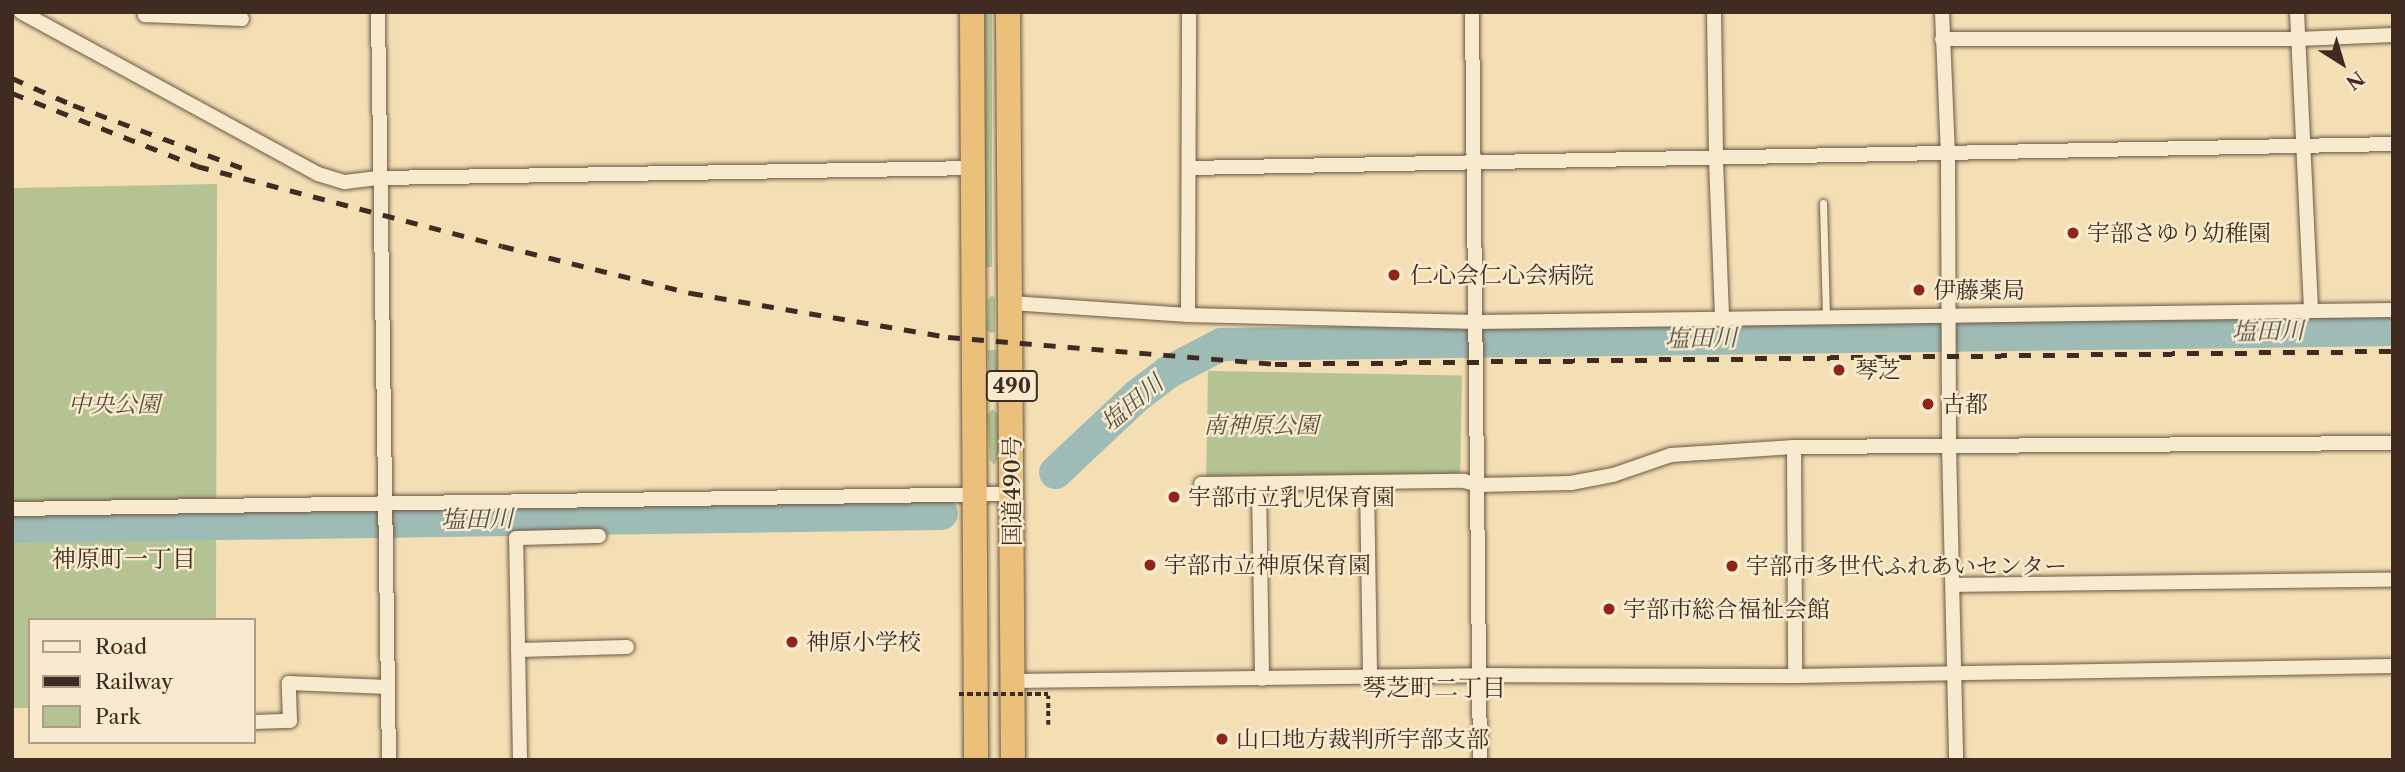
<!DOCTYPE html>
<meta charset="utf-8">
<style>
body{margin:0}
#map{position:relative;width:2405px;height:772px;overflow:hidden;background:#f4dfb4;font-family:"Libre Caslon Text","Noto Serif JP",serif}
div>[style]{position:absolute}
.green>*{inset:0;background:#b5c392;transform-origin:0 0}
.river>*{height:33px;margin:-16.5px;padding:0 16.5px;transform-origin:16.5px;border-radius:16.5px;background:#9ebbb5}
.path>*{height:3.5px;margin-top:-1.75px;transform-origin:0;background:repeating-linear-gradient(90deg,#3f2b21 0 5px,transparent 0 8.5px)}
.roads{filter:drop-shadow(0 0 2px #6c5846) drop-shadow(0 0 2px #6c5846)}
.service>*{height:7px;margin:-3.5px;padding:0 3.5px;transform-origin:3.5px;border-radius:3.5px;background:#f8eace}
.minor>*{height:14px;margin:-7px;padding:0 7px;transform-origin:7px;border-radius:7px;background:#f8eace}
.trunk>*{height:24px;margin:-12px;padding:0 12px;transform-origin:12px;border-radius:12px;background:#eac07a}
.rail>*{height:5px;margin-top:-2.5px;transform-origin:0;background:repeating-linear-gradient(90deg,#3f2b21 0 12px,transparent 0 24px)}
.path-bridge>*{height:3.5px;margin-top:-1.75px;transform-origin:0;background:repeating-linear-gradient(90deg,#3f2b21 0 5px,transparent 0 8.5px)}
.dots>*{width:19px;height:19px;translate:-50% -50%;box-sizing:border-box;border:4px solid #f8eace;border-radius:50%}
span{translate:-50% -50%;white-space:nowrap;text-align:center;line-height:1.15;-webkit-text-stroke:5px #f8eace;paint-order:stroke}
.shield-label span{padding:2px 5px;background:#f8eace;border:2px solid;border-radius:5px;-webkit-text-stroke-width:0}
.shield-label{font-size:21px;color:#3f2b21;font-weight:700}
.poi-label{font-size:23px;color:#3f2b21}
.left{translate:0 -50%;text-align:left}
.park-label{font-size:23px;color:#5c513d;font-style:italic}
.street-label{font-size:23px;color:#3f2b21}
.water-label{font-size:24px;color:#574f46;font-style:italic}
.neighbourhood-label{font-size:24px;color:#3f2b21}
.frame{position:absolute;inset:0;border:14px solid #3f2b21;pointer-events:none}
.legend{position:absolute;left:28px;top:618px;width:228px;height:126px;box-sizing:border-box;background:#f8eace;border:2px solid #ae9e89;margin:0;padding:9px 12px;list-style:none;font-size:21px;color:#3f2b21}
.legend li{display:flex;align-items:center;gap:14px;height:35px}
.legend b{width:35px;border:2px solid #ae9e89}
.north{position:absolute;left:2307px;top:28px;width:70px;height:70px;-webkit-text-stroke:5px #f8eace;paint-order:stroke;rotate:143deg;font-size:19px;font-weight:700;line-height:28px;text-align:center;color:#3f2b21}
.north::after{content:'';display:block;margin:auto;width:24px;height:32px;background:#3f2b21;clip-path:polygon(50% 0,100% 100%,50% 72%,0 100%)}
</style>
<div id="map">
<div class="green">
<i style="left:984px;top:12px;width:8px;height:255px"></i>
<i style="clip-path:polygon(217px 184px,216px 620px,30px 620px,30px 708px,12px 708px,12px 188px)"></i>
<i style="clip-path:polygon(992px 295px,995px 299px,995px 332px,991px 333px,987px 330px,988px 300px)"></i>
<i style="clip-path:polygon(988px 350px,996px 350px,998px 385px,992px 391px,989px 385px)"></i>
<i style="left:1208px;top:371px;width:254px;height:109px;rotate:1deg"></i>
<i style="clip-path:polygon(993px 409px,998px 415px,998px 459px,994px 465px,990px 460px,987px 415px)"></i>
</div>
<div class="river">
<i style="left:1055px;top:472px;width:112px;rotate:-43.2deg"></i>
<i style="left:1137px;top:395px;width:38px;rotate:-37deg"></i>
<i style="left:1167px;top:372px;width:61px;rotate:-27.4deg"></i>
<i style="left:1221px;top:344px;width:1172px;rotate:-0.73deg"></i>
<i style="left:12px;top:526px;width:929px;rotate:-0.8deg"></i>
</div>
<div class="path">
<i style="left:1048px;top:725px;width:29px;rotate:-90deg"></i>
</div>
<div class="roads">
<div class="service">
<i style="left:1823px;top:203px;width:116px;rotate:88.5deg"></i>
</div>
<div class="minor">
<i style="left:21px;top:12px;width:338px;rotate:28.6deg"></i>
<i style="left:318px;top:174px;width:28px;rotate:17deg"></i>
<i style="left:345px;top:182px;width:35px;rotate:-7deg"></i>
<i style="left:380px;top:178px;width:594px;rotate:-0.96deg"></i>
<i style="left:145px;top:12px;width:3px;rotate:90deg"></i>
<i style="left:145px;top:15px;width:97px;rotate:2.4deg"></i>
<i style="left:378px;top:12px;width:748px;rotate:89.16deg"></i>
<i style="left:1472px;top:12px;width:748px;rotate:89.39deg"></i>
<i style="left:1714px;top:12px;width:148px;rotate:89.2deg"></i>
<i style="left:1716px;top:160px;width:158px;rotate:87.8deg"></i>
<i style="left:1942px;top:12px;width:143px;rotate:87.6deg"></i>
<i style="left:1948px;top:155px;width:290px;rotate:89.8deg"></i>
<i style="left:1949px;top:445px;width:315px;rotate:88.7deg"></i>
<i style="left:2297px;top:12px;width:297px;rotate:87.3deg"></i>
<i style="left:1942px;top:39px;width:356px"></i>
<i style="left:2298px;top:39px;width:95px;rotate:-2.4deg"></i>
<i style="left:1189px;top:168px;width:1204px;rotate:-1.14deg"></i>
<i style="left:1011px;top:303px;width:177px;rotate:3.9deg"></i>
<i style="left:1188px;top:315px;width:289px;rotate:1.4deg"></i>
<i style="left:1477px;top:322px;width:916px;rotate:-0.75deg"></i>
<i style="left:1188px;top:315px;width:303px;rotate:-89.8deg"></i>
<i style="left:1794px;top:447px;width:229px;rotate:89.7deg"></i>
<i style="left:1367px;top:483px;width:194px;rotate:89.1deg"></i>
<i style="left:1201px;top:484px;width:263px;rotate:-0.7deg"></i>
<i style="left:1464px;top:481px;width:15px;rotate:16deg"></i>
<i style="left:1478px;top:485px;width:93px;rotate:-1.2deg"></i>
<i style="left:1571px;top:483px;width:43px;rotate:-10.8deg"></i>
<i style="left:1613px;top:475px;width:61px;rotate:-19deg"></i>
<i style="left:1671px;top:455px;width:123px;rotate:-3.7deg"></i>
<i style="left:1794px;top:447px;width:599px;rotate:-0.38deg"></i>
<i style="left:1259px;top:485px;width:194px;rotate:89.1deg"></i>
<i style="left:12px;top:509px;width:1000px;rotate:-0.86deg"></i>
<i style="left:1954px;top:585px;width:439px;rotate:-0.7deg"></i>
<i style="left:518px;top:650px;width:109px;rotate:-1.6deg"></i>
<i style="left:1013px;top:681px;width:465px;rotate:-0.7deg"></i>
<i style="left:1478px;top:675px;width:317px;rotate:0.2deg"></i>
<i style="left:1795px;top:676px;width:598px;rotate:-0.96deg"></i>
<i style="left:254px;top:722px;width:36px;rotate:-2deg"></i>
<i style="left:290px;top:721px;width:38px;rotate:-92deg"></i>
<i style="left:289px;top:683px;width:99px;rotate:2.3deg"></i>
<i style="left:520px;top:760px;width:222px;rotate:-91deg"></i>
<i style="left:516px;top:538px;width:83px;rotate:-1.4deg"></i>
</div>
<div class="trunk">
<i style="left:972px;top:12px;width:748px;rotate:89.69deg"></i>
<i style="left:1008px;top:12px;width:748px;rotate:89.62deg"></i>
</div>
</div>
<div class="rail">
<i style="left:12px;top:78px;width:67px;rotate:23.9deg"></i>
<i style="left:73px;top:105px;width:189px;rotate:20.4deg"></i>
<i style="left:12px;top:93px;width:199px;rotate:21.5deg"></i>
<i style="left:197px;top:166px;width:315px;rotate:14.7deg"></i>
<i style="left:502px;top:246px;width:195px;rotate:14deg"></i>
<i style="left:691px;top:293px;width:261px;rotate:9.7deg"></i>
<i style="left:948px;top:337px;width:328px;rotate:4.7deg"></i>
<i style="left:1275px;top:364px;width:1118px;rotate:-0.67deg"></i>
</div>
<div class="path-bridge">
<i style="left:959px;top:694px;width:89px"></i>
</div>
<div class="dots">
<i style="left:2073px;top:233px;background:#8f2418"></i>
<i style="left:1394px;top:275px;background:#8f2418"></i>
<i style="left:1919px;top:290px;background:#8f2418"></i>
<i style="left:1839px;top:370px;background:#8f2418"></i>
<i style="left:1928px;top:404px;background:#8f2418"></i>
<i style="left:1174px;top:497px;background:#8f2418"></i>
<i style="left:1150px;top:565px;background:#8f2418"></i>
<i style="left:1732px;top:566px;background:#8f2418"></i>
<i style="left:1609px;top:609px;background:#8f2418"></i>
<i style="left:792px;top:642px;background:#8f2418"></i>
<i style="left:1222px;top:739px;background:#8f2418"></i>
</div>
<div class="shield-label">
<span style="left:1012px;top:386px">490</span>
</div>
<div class="poi-label">
<span class="left" style="left:2087px;top:233px">宇部さゆり幼稚園</span>
<span class="left" style="left:1410px;top:275px">仁心会仁心会病院</span>
<span class="left" style="left:1933px;top:290px">伊藤薬局</span>
<span class="left" style="left:1855px;top:370px">琴芝</span>
<span class="left" style="left:1942px;top:404px">古都</span>
<span class="left" style="left:1188px;top:497px">宇部市立乳児保育園</span>
<span class="left" style="left:1164px;top:565px">宇部市立神原保育園</span>
<span class="left" style="left:1746px;top:566px">宇部市多世代ふれあいセンター</span>
<span class="left" style="left:1623px;top:609px">宇部市総合福祉会館</span>
<span class="left" style="left:806px;top:642px">神原小学校</span>
<span class="left" style="left:1236px;top:739px">山口地方裁判所宇部支部</span>
</div>
<div class="park-label">
<span style="left:114px;top:404px">中央公園</span>
<span style="left:1261px;top:425px">南神原公園</span>
</div>
<div class="street-label">
<span style="left:1012px;top:491px;rotate:-90deg">国道490号</span>
</div>
<div class="water-label">
<span style="left:2268px;top:331px;rotate:-1deg">塩田川</span>
<span style="left:1701px;top:338px;rotate:-1deg">塩田川</span>
<span style="left:1132px;top:403px;rotate:-40deg">塩田川</span>
<span style="left:477px;top:519px;rotate:-1deg">塩田川</span>
</div>
<div class="neighbourhood-label">
<span style="left:124px;top:559px">神原町一丁目</span>
<span style="left:1434px;top:688px">琴芝町二丁目</span>
</div>
<div class="frame"></div>
<ul class="legend">
<li><b style="height:9px;background:#f8eace"></b>Road</li>
<li><b style="height:9px;background:#3f2b21"></b>Railway</li>
<li><b style="height:19px;background:#b5c392"></b>Park</li>
</ul>
<div class="north">N</div>
</div>
